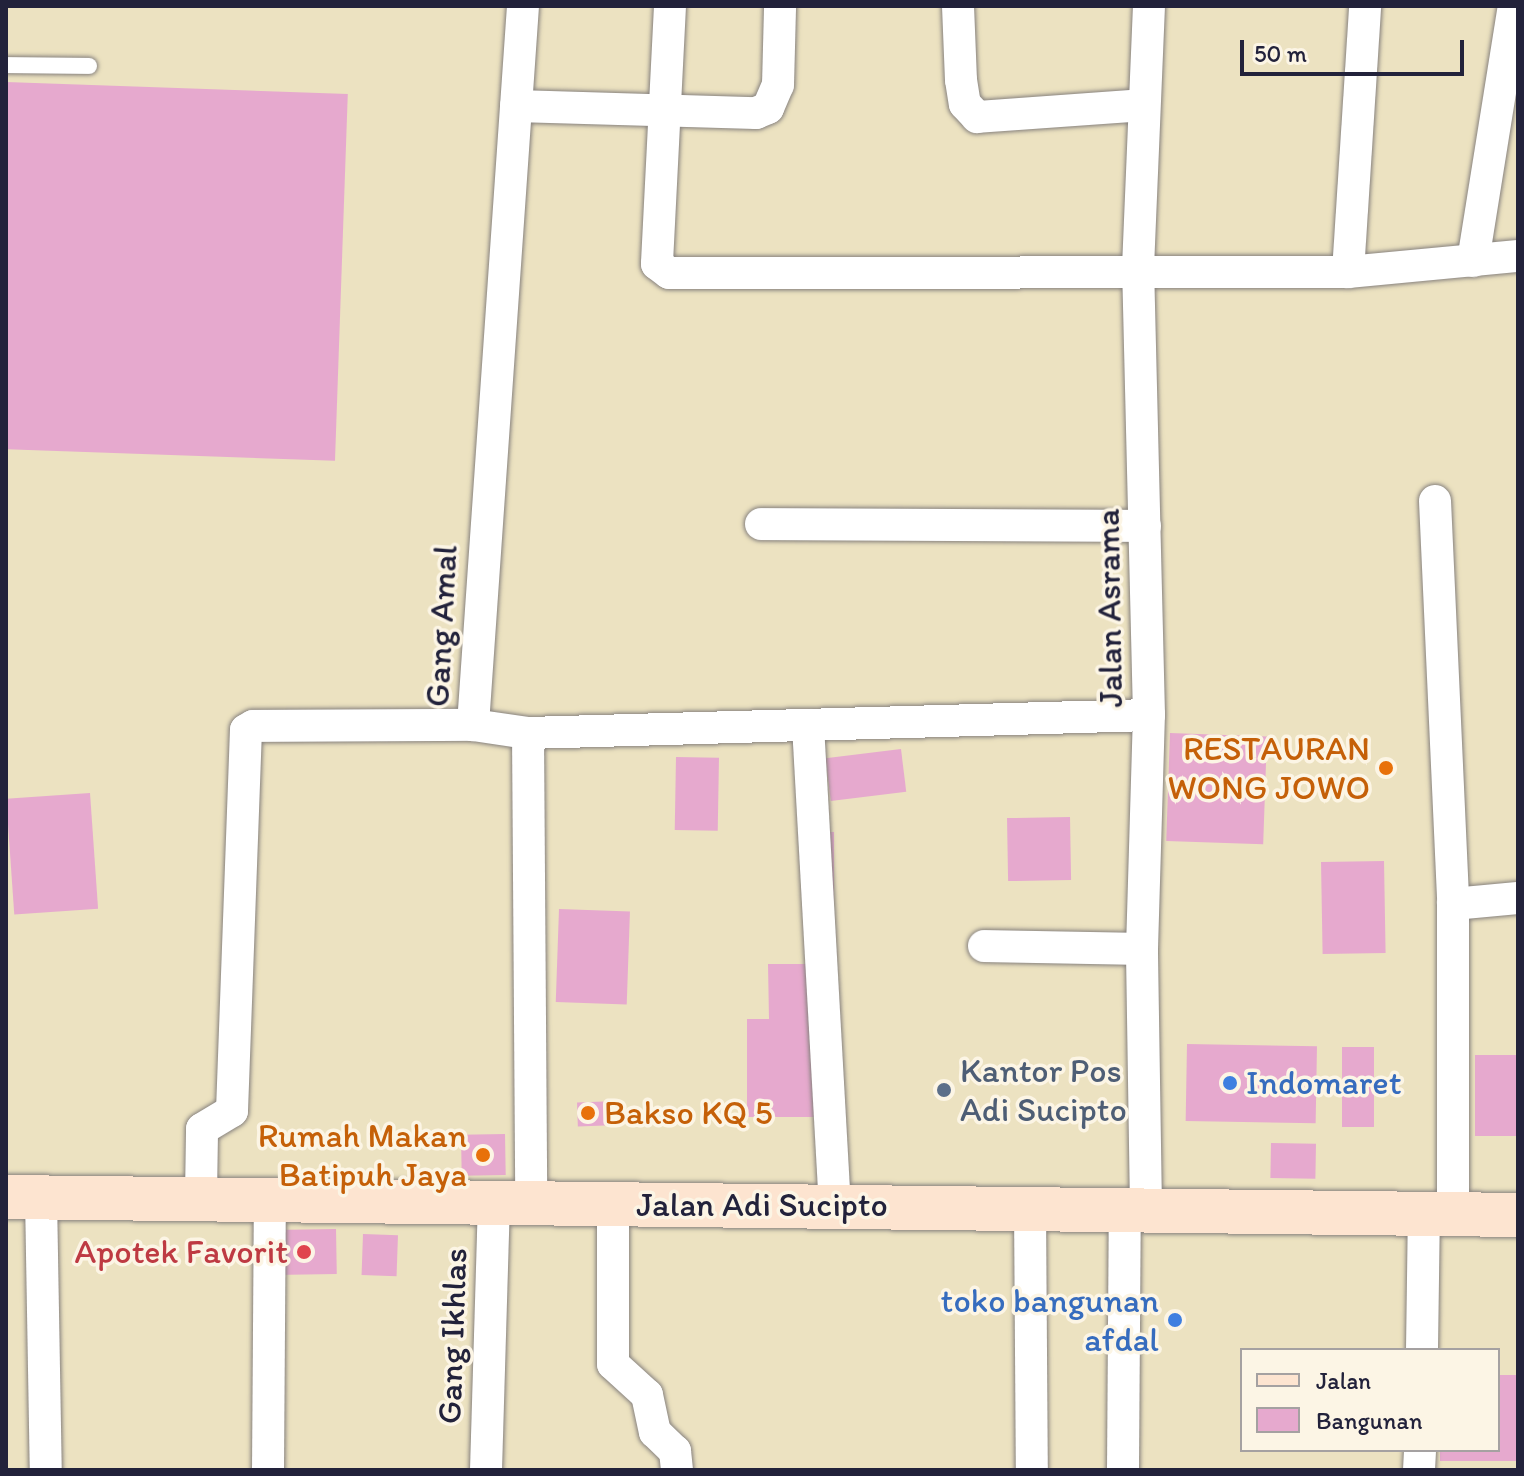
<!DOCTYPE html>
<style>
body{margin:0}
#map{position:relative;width:1524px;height:1476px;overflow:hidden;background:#ece2c1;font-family:Itim,sans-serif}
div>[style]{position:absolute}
.building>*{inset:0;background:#e6a9ce;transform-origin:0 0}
.roads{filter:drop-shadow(0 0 2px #87827e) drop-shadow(0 0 2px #87827e)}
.service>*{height:16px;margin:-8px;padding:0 8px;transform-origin:8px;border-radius:8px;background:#fff}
.minor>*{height:32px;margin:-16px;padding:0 16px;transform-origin:16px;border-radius:16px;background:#fff}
.secondary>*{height:44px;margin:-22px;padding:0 22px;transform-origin:22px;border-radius:22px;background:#fde4d0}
.dots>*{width:22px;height:22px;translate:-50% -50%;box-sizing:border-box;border:4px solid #fcf5e5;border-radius:50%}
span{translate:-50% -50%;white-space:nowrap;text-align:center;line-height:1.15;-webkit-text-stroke:7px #fcf5e5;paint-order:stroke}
.street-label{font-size:34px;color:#22223b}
.food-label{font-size:34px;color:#c56008}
.right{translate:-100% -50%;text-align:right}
.left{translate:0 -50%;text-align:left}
.service-label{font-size:34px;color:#4e5e75}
.shop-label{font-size:34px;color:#366cbe}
.health-label{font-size:34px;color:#be3a42}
.frame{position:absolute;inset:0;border:8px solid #22223b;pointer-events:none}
.legend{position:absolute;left:1240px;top:1348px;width:260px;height:104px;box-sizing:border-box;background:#fcf5e5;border:2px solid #a5a1a1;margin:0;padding:10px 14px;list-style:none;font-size:24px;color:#22223b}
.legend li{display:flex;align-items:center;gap:16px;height:40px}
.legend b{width:40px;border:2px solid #a5a1a1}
.scale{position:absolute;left:1240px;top:40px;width:224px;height:36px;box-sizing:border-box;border:4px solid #22223b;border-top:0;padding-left:10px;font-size:24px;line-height:28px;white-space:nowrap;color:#22223b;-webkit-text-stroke:6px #fcf5e5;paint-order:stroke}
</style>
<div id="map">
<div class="building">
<i style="left:6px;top:82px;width:342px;height:367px;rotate:2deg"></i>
<i style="left:1170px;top:733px;width:97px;height:108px;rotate:2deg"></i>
<i style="left:901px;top:749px;width:43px;height:76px;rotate:83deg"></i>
<i style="left:676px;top:757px;width:43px;height:73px;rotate:1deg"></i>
<i style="left:90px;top:793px;width:116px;height:84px;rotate:86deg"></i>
<i style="left:1070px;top:817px;width:63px;height:63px;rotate:89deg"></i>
<i style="left:826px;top:832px;width:8px;height:70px"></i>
<i style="left:1384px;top:861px;width:92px;height:63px;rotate:89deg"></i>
<i style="left:559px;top:909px;width:71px;height:93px;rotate:2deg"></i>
<i style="clip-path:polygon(768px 964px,819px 964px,820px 1117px,747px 1117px,747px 1019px,769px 1019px)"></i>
<i style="left:1187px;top:1044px;width:130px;height:77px;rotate:1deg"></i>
<i style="left:1342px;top:1047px;width:32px;height:80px"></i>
<i style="left:1518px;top:1055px;width:81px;height:43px;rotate:90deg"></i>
<i style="left:617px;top:1101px;width:24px;height:40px;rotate:88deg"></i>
<i style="left:505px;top:1134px;width:41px;height:44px;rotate:89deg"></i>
<i style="left:1271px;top:1143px;width:45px;height:35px;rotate:1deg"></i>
<i style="left:336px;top:1229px;width:45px;height:63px;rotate:89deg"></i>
<i style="left:363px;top:1234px;width:35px;height:41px;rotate:2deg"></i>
<i style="clip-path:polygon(1498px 1375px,1518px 1375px,1518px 1461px,1440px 1461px,1440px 1450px,1498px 1450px)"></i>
</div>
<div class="roads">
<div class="service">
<i style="left:6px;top:65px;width:83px;rotate:0.7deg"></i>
</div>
<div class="minor">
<i style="left:523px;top:6px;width:721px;rotate:93.98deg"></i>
<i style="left:473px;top:725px;width:56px;rotate:8.3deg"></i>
<i style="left:528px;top:733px;width:472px;rotate:89.6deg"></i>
<i style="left:670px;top:6px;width:258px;rotate:92.9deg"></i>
<i style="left:657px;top:264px;width:15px;rotate:37deg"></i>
<i style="left:669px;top:273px;width:679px;rotate:-0.08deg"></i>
<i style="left:1348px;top:272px;width:171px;rotate:-5.4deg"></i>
<i style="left:958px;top:6px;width:74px;rotate:87.7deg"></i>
<i style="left:961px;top:80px;width:24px;rotate:81deg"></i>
<i style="left:965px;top:104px;width:18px;rotate:47deg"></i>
<i style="left:977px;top:117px;width:166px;rotate:-4.1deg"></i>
<i style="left:516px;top:106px;width:240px;rotate:1.7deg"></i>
<i style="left:756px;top:113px;width:13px;rotate:-23deg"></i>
<i style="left:768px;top:108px;width:25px;rotate:-67deg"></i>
<i style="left:778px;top:85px;width:79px;rotate:-88.5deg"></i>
<i style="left:1473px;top:261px;width:258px;rotate:-80.9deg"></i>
<i style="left:1348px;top:272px;width:267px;rotate:-86.3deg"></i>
<i style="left:1435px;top:501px;width:403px;rotate:87.4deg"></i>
<i style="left:1453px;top:904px;width:311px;rotate:90deg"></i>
<i style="left:761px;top:524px;width:384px;rotate:0.3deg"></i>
<i style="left:808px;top:725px;width:479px;rotate:86.8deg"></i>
<i style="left:528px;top:733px;width:621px;rotate:-1.66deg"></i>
<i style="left:1453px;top:904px;width:65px;rotate:-5.3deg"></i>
<i style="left:984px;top:946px;width:158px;rotate:1.1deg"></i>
<i style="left:201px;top:1196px;width:67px;rotate:-89.1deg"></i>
<i style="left:202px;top:1129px;width:35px;rotate:-31deg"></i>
<i style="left:232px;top:1111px;width:381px;rotate:-87.9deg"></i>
<i style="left:246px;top:730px;width:8px;rotate:-30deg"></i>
<i style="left:253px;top:726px;width:220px;rotate:-0.3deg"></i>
<i style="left:41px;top:1197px;width:273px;rotate:89deg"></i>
<i style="left:613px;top:1205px;width:159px;rotate:90deg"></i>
<i style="left:613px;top:1364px;width:46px;rotate:42.4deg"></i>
<i style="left:647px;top:1395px;width:38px;rotate:78deg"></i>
<i style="left:655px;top:1432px;width:28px;rotate:44deg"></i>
<i style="left:675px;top:1451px;width:19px;rotate:84deg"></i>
<i style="left:1030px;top:1207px;width:263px;rotate:89.6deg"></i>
<i style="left:1146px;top:1208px;width:259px;rotate:-90.9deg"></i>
<i style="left:1142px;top:949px;width:234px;rotate:-88.3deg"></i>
<i style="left:1149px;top:715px;width:447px;rotate:-91.4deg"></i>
<i style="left:1138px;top:268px;width:262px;rotate:-87.6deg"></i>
<i style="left:1422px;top:1350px;width:137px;rotate:-89.2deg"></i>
<i style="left:268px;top:1470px;width:270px;rotate:-89.6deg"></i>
<i style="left:486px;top:1470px;width:266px;rotate:-88.3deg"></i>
<i style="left:1123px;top:1470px;width:262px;rotate:-89.6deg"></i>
<i style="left:1419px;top:1470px;width:20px;rotate:-87deg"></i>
</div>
<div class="secondary">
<i style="left:6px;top:1197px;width:1512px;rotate:0.68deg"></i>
</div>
</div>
<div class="dots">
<i style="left:1386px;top:768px;background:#e8710a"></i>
<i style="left:1230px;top:1083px;background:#3f7fe0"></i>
<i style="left:944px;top:1090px;background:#5c6f8a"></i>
<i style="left:588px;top:1113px;background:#e8710a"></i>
<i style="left:483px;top:1155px;background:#e8710a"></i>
<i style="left:304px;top:1252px;background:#e0444e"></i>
<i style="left:1175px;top:1320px;background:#3f7fe0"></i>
</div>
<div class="street-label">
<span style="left:1109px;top:608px;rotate:-91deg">Jalan Asrama</span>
<span style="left:441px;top:626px;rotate:-87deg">Gang Amal</span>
<span style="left:762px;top:1205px">Jalan Adi Sucipto</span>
<span style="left:452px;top:1336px;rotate:-88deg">Gang Ikhlas</span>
</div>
<div class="food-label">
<span class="right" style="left:1370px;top:768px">RESTAURAN<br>WONG JOWO</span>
<span class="left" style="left:604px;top:1113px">Bakso KQ 5</span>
<span class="right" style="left:467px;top:1155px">Rumah Makan<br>Batipuh Jaya</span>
</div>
<div class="service-label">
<span class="left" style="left:960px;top:1090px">Kantor Pos<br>Adi Sucipto</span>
</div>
<div class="shop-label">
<span class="left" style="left:1246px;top:1083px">Indomaret</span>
<span class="right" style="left:1159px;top:1320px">toko bangunan<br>afdal</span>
</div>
<div class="health-label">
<span class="right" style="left:288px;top:1252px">Apotek Favorit</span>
</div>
<div class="frame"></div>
<ul class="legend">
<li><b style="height:10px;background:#fde4d0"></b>Jalan</li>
<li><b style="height:22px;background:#e6a9ce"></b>Bangunan</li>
</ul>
<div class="scale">50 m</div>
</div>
